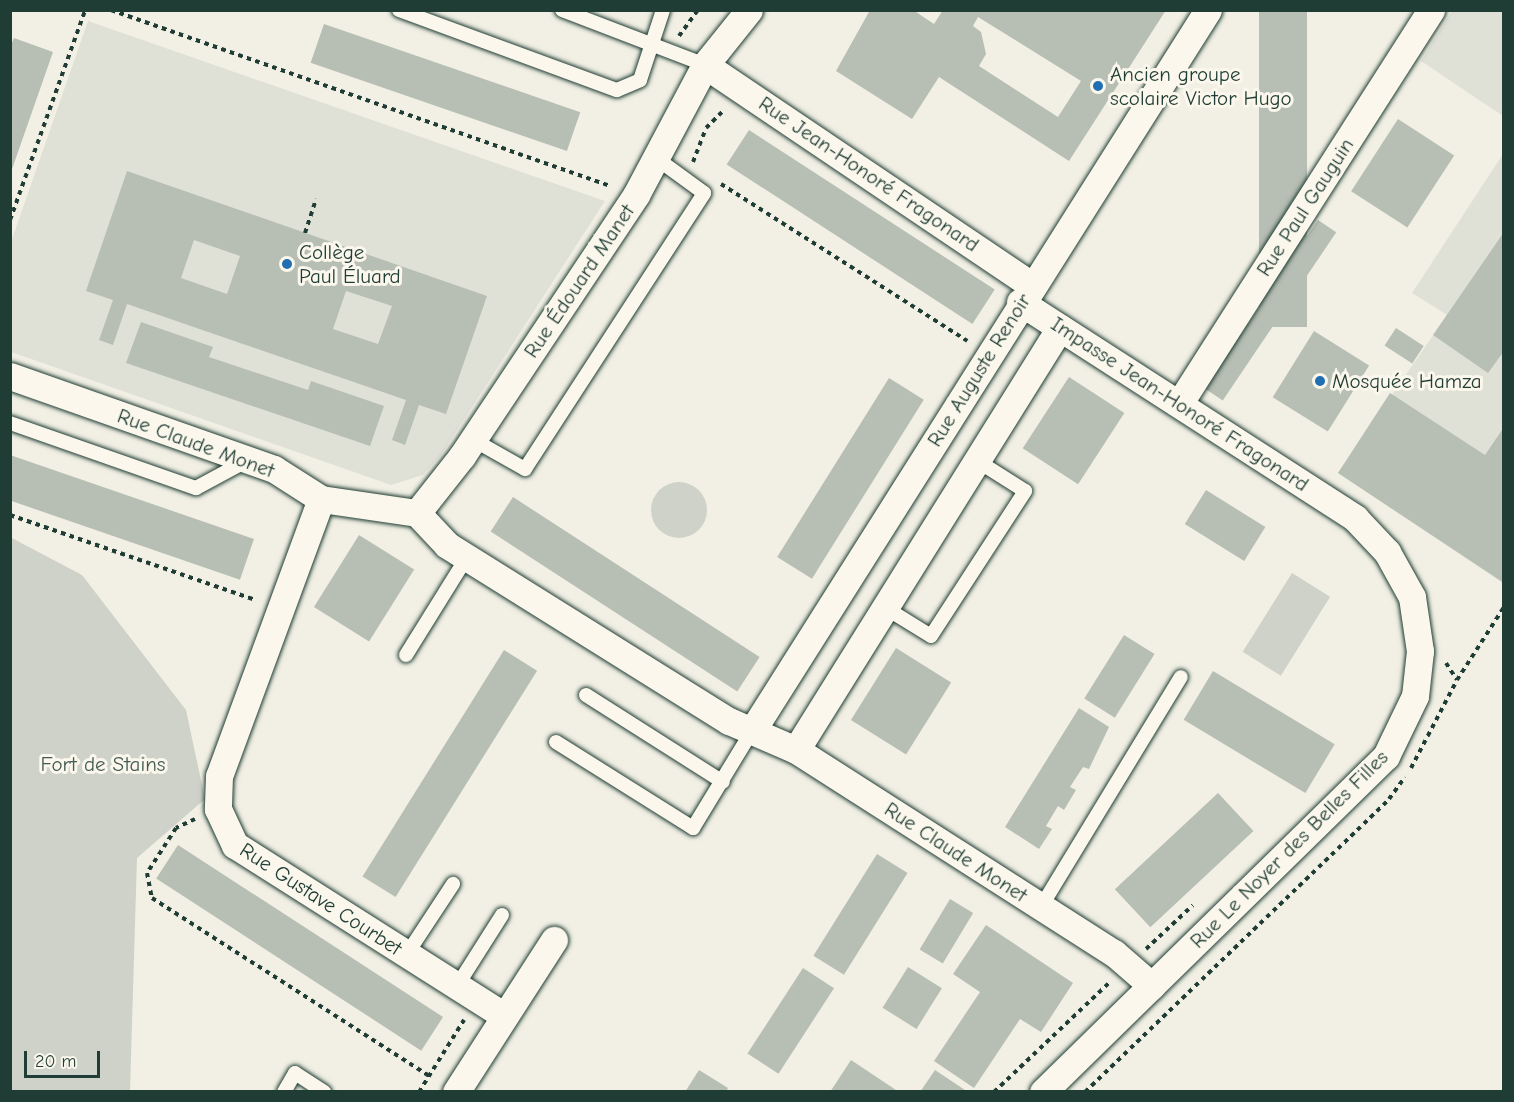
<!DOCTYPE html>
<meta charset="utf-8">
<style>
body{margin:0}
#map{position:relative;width:1514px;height:1102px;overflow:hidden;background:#f2f0e5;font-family:"Comic Neue",sans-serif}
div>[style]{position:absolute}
.built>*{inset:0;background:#e0e1d6}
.green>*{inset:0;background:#cfd2c8;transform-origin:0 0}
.round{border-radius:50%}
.building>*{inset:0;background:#b7beb3;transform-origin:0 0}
.path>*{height:4px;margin-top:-2px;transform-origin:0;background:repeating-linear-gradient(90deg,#1f3d34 0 4.5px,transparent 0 9px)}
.roads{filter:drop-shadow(0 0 2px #1f3d34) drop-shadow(0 0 2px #1f3d34)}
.lane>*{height:14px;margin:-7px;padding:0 7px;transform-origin:7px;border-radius:7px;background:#fbf7ec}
.street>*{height:27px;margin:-13.5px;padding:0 13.5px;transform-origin:13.5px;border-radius:13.5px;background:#fbf7ec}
.dots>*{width:16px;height:16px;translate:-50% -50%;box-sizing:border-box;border:3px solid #fbf7ec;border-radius:50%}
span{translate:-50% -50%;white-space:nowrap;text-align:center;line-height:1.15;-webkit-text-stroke:6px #fbf7ec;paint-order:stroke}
.poi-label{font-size:21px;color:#1f3d34}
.left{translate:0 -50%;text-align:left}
.street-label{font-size:21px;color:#1f3d34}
.park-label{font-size:21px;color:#425b52}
.frame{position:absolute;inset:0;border:12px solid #1f3d34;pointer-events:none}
.scale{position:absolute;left:24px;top:1051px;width:76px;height:27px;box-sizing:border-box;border:3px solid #1f3d34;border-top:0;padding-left:8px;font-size:18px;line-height:21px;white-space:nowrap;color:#1f3d34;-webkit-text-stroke:4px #fbf7ec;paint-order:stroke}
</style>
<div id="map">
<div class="built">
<i style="clip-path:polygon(1452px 11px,1503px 11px,1503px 116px,1421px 61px)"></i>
<i style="clip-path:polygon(88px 21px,605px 201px,441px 455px,423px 475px,391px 485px,11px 352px,11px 242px)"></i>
<i style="clip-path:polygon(1503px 154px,1503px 583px,1338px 473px,1447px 315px,1412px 293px)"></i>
</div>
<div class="green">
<i class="round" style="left:651px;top:482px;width:56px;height:56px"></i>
<i style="clip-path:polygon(10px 537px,82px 575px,186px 710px,205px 799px,137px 858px,130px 1091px,11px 1091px)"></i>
<i style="left:1292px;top:573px;width:45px;height:93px;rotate:32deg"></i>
</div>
<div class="building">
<i style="clip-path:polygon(evenodd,870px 10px,913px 10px,934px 24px,943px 10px,1166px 10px,1069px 161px,939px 77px,912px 119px,836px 71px,870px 10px,978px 17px,1081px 81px,1058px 117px,979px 66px,986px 54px,981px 32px,973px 26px,978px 17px)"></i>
<i style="left:1259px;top:10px;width:48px;height:317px"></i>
<i style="left:324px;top:24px;width:271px;height:41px;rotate:19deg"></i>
<i style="clip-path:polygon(14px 38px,53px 52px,11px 172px,10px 47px)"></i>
<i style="left:1398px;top:119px;width:67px;height:86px;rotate:33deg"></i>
<i style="left:749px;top:130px;width:293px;height:41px;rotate:33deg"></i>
<i style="clip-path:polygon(evenodd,127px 171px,487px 296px,446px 414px,419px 405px,405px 445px,392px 440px,406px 400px,127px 304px,113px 345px,99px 340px,113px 300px,86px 291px,127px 171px,194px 240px,240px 256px,227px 294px,181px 278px,194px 240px,127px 171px,346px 291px,392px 306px,378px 344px,333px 329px,346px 291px)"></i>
<i style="left:1318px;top:220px;width:22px;height:203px;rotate:34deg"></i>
<i style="clip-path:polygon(1504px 232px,1504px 351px,1488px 373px,1433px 335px)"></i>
<i style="clip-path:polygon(141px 322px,213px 347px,209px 357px,308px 390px,311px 381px,384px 406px,370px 446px,126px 363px)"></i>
<i style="left:1396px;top:328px;width:33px;height:21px;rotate:33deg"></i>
<i style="left:1314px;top:331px;width:65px;height:78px;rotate:32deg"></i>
<i style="left:1069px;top:377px;width:66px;height:85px;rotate:33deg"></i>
<i style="left:889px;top:378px;width:41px;height:211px;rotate:32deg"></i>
<i style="clip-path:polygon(1390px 393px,1485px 455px,1504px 427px,1504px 583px,1338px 473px)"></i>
<i style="left:10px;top:455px;width:258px;height:43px;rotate:19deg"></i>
<i style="left:1206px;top:490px;width:70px;height:40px;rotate:32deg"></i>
<i style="left:513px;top:497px;width:294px;height:41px;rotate:33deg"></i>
<i style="left:359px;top:535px;width:65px;height:85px;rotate:32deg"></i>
<i style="left:1124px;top:635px;width:36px;height:75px;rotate:32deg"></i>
<i style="left:896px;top:648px;width:65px;height:85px;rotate:32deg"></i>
<i style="left:504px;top:650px;width:39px;height:267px;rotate:32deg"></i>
<i style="left:1213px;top:671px;width:142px;height:57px;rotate:31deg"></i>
<i style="clip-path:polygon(1079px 708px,1109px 727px,1089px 769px,1083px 767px,1070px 787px,1076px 790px,1064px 810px,1058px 806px,1046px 826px,1052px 829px,1039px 849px,1005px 827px)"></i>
<i style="left:1218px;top:793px;width:52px;height:141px;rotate:47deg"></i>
<i style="left:178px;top:845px;width:316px;height:40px;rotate:33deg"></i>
<i style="left:877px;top:854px;width:36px;height:120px;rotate:32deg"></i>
<i style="left:950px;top:899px;width:27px;height:59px;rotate:31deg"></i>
<i style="clip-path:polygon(986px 925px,1073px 983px,1041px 1032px,1020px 1019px,974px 1088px,934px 1061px,980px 992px,953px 974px)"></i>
<i style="left:908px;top:967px;width:40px;height:48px;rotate:32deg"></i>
<i style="left:803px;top:968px;width:37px;height:102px;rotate:33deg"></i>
<i style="clip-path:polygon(851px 1060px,899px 1092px,830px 1092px)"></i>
<i style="clip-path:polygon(699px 1070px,728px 1088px,726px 1092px,685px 1092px)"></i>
<i style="clip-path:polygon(935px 1070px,968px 1092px,920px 1092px)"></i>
</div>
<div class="path">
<i style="left:111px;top:10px;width:529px;rotate:19.43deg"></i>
<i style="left:679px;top:36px;width:32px;rotate:-54deg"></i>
<i style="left:693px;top:162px;width:36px;rotate:-69deg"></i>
<i style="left:706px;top:128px;width:27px;rotate:-45deg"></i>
<i style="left:721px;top:184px;width:292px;rotate:32.5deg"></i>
<i style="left:10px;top:220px;width:223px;rotate:-70.3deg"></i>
<i style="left:305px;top:233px;width:36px;rotate:-72deg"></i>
<i style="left:10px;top:515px;width:260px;rotate:19.1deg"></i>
<i style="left:1446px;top:663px;width:20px;rotate:57deg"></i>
<i style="left:1411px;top:768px;width:99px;rotate:-62.4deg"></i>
<i style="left:1457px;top:680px;width:87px;rotate:-57.2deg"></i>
<i style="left:195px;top:819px;width:21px;rotate:155deg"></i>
<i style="left:176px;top:828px;width:54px;rotate:122.8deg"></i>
<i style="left:147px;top:873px;width:25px;rotate:79deg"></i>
<i style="left:152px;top:898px;width:329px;rotate:32.7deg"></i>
<i style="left:1146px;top:949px;width:64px;rotate:-43.1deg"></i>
<i style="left:419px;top:1092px;width:85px;rotate:-58deg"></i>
<i style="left:994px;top:1092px;width:160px;rotate:-43.5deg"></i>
<i style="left:1085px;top:1092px;width:422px;rotate:-43.9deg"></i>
<i style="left:1389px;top:799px;width:27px;rotate:-54deg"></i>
</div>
<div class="roads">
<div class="lane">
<i style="left:399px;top:10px;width:232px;rotate:20.2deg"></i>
<i style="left:617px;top:90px;width:25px;rotate:-23deg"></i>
<i style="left:640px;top:80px;width:74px;rotate:-71.8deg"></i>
<i style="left:562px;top:10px;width:153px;rotate:21deg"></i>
<i style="left:10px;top:423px;width:197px;rotate:19.3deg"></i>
<i style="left:196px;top:488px;width:59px;rotate:-28.3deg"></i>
<i style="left:472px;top:439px;width:61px;rotate:29.5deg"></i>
<i style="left:525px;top:469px;width:329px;rotate:-57deg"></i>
<i style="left:704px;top:193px;width:59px;rotate:-143.9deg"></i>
<i style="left:884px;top:607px;width:55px;rotate:31.7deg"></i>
<i style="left:931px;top:636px;width:173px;rotate:-57deg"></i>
<i style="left:1025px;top:491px;width:58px;rotate:-147.7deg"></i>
<i style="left:406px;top:655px;width:115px;rotate:-58.1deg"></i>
<i style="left:586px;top:695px;width:162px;rotate:32.4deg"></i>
<i style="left:556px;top:742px;width:162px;rotate:32.1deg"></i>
<i style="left:693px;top:828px;width:114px;rotate:-58.7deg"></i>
<i style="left:1041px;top:907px;width:269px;rotate:-58.7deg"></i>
<i style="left:407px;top:954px;width:84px;rotate:-56.7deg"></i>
<i style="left:457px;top:986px;width:84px;rotate:-57.6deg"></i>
<i style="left:284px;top:1092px;width:22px;rotate:-60deg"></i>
<i style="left:295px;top:1073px;width:35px;rotate:33deg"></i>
</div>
<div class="street">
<i style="left:705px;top:65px;width:393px;rotate:34deg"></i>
<i style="left:1020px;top:302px;width:399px;rotate:32.8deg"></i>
<i style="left:1355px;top:518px;width:47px;rotate:46.7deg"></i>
<i style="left:1387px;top:552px;width:51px;rotate:60.9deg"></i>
<i style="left:1412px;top:597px;width:55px;rotate:81.6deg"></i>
<i style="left:1420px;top:651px;width:45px;rotate:96.3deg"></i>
<i style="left:1415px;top:696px;width:67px;rotate:115.8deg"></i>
<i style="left:1386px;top:756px;width:480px;rotate:135.6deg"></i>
<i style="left:10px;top:376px;width:280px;rotate:19.4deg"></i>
<i style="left:274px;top:469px;width:56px;rotate:32.6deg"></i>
<i style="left:321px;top:499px;width:97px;rotate:8.3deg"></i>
<i style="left:1179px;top:404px;width:468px;rotate:-57.4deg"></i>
<i style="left:321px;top:499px;width:295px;rotate:110.2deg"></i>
<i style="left:219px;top:776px;width:33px;rotate:92deg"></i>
<i style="left:218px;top:809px;width:40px;rotate:65deg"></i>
<i style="left:235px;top:845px;width:319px;rotate:32.4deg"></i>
<i style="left:417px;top:513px;width:44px;rotate:46.8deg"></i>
<i style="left:447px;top:545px;width:332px;rotate:32deg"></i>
<i style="left:729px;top:721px;width:73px;rotate:23.4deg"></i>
<i style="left:796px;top:750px;width:377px;rotate:32.6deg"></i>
<i style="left:1114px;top:953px;width:50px;rotate:41deg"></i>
<i style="left:417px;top:513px;width:73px;rotate:-51.7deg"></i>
<i style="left:462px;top:456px;width:314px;rotate:-56.3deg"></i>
<i style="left:636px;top:195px;width:147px;rotate:-62deg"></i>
<i style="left:705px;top:65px;width:70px;rotate:-51.3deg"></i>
<i style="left:752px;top:731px;width:853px;rotate:-57.69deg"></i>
<i style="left:796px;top:750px;width:498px;rotate:-58deg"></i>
<i style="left:456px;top:1092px;width:181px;rotate:-57.2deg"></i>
</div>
</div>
<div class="dots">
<i style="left:1098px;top:86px;background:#1f6fb2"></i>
<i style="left:287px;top:264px;background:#1f6fb2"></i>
<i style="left:1320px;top:381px;background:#1f6fb2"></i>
</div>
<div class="poi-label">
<span class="left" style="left:1110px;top:86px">Ancien groupe<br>scolaire Victor Hugo</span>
<span class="left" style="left:299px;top:264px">Collège<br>Paul Éluard</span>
<span class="left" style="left:1332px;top:381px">Mosquée Hamza</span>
</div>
<div class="street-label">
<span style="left:869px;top:174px;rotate:34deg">Rue Jean-Honoré Fragonard</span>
<span style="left:1305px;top:207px;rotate:-57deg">Rue Paul Gauguin</span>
<span style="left:579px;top:281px;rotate:-56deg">Rue Édouard Manet</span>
<span style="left:979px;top:370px;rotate:-58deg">Rue Auguste Renoir</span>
<span style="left:1180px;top:404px;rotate:33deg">Impasse Jean-Honoré Fragonard</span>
<span style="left:196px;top:443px;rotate:20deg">Rue Claude Monet</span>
<span style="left:1289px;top:849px;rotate:-45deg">Rue Le Noyer des Belles Filles</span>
<span style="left:956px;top:852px;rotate:33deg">Rue Claude Monet</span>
<span style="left:321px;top:899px;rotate:33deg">Rue Gustave Courbet</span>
</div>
<div class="park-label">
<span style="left:103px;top:764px">Fort de Stains</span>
</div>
<div class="frame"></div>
<div class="scale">20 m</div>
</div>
